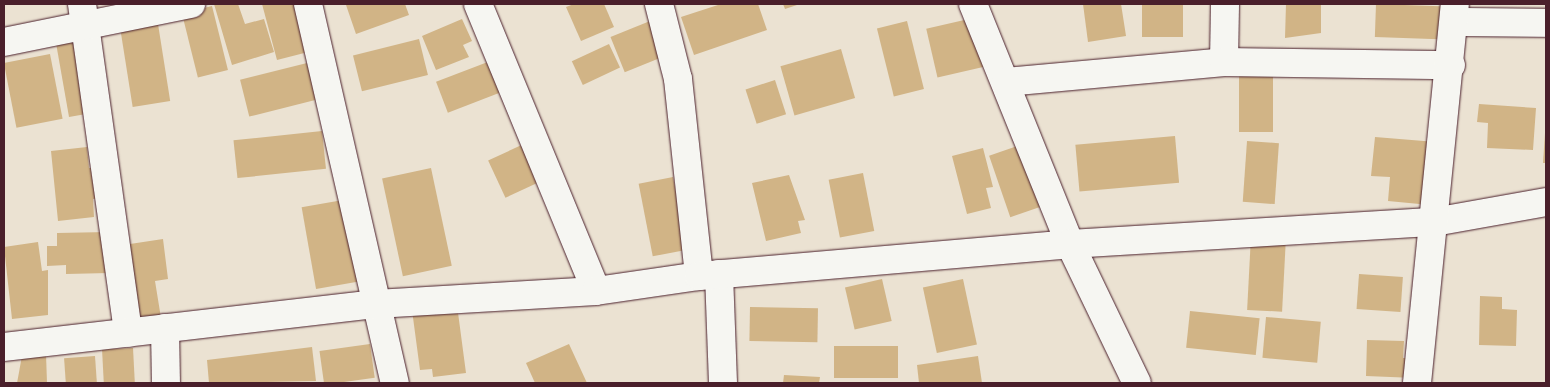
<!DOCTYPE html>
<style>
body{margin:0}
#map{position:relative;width:1550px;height:387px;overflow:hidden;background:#ebe2d2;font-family:"Playpen Sans",sans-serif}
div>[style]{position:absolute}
.building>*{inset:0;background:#d1b486;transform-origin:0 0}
.roads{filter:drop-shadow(0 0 1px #4a1f2b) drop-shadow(0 0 1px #4a1f2b)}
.minor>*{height:28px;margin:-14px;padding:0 14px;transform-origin:14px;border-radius:14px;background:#f6f6f2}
span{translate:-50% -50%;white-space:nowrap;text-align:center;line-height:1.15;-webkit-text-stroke:4px #f6f6f2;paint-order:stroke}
.frame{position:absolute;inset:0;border:5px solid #4a1f2b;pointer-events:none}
</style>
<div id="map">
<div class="building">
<i style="clip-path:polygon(214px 4px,238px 4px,245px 24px,264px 19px,274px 52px,232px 65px)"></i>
<i style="clip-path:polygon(262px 4px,303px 4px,316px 50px,277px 60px)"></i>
<i style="clip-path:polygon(405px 4px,409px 15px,356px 34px,346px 5px)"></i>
<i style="clip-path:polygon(574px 4px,604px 4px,614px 27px,581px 41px,566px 7px)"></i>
<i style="clip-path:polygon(721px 4px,758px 4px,767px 30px,694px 55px,681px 17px)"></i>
<i style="clip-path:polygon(783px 4px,800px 4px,785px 9px)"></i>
<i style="clip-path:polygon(1083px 4px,1121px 4px,1126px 36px,1088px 42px)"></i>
<i style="left:1142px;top:4px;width:41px;height:33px"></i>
<i style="clip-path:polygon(1286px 4px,1321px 4px,1321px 33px,1285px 38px)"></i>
<i style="left:1376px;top:4px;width:71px;height:33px;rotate:2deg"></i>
<i style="left:212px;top:6px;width:66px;height:31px;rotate:76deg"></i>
<i style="left:973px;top:18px;width:50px;height:48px;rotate:77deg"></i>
<i style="clip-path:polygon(462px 19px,472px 41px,463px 45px,469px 57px,436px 70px,422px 36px)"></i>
<i style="left:655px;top:19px;width:38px;height:48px;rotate:68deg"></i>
<i style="left:907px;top:21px;width:70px;height:31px;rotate:76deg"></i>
<i style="left:158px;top:24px;width:78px;height:38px;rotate:81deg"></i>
<i style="left:419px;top:39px;width:37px;height:68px;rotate:76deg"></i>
<i style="left:79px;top:41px;width:73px;height:23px;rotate:80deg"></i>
<i style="left:609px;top:44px;width:26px;height:41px;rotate:65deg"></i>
<i style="left:841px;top:49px;width:51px;height:63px;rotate:74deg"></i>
<i style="left:50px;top:54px;width:66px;height:47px;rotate:79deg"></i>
<i style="left:493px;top:60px;width:33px;height:61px;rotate:69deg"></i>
<i style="left:307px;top:63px;width:38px;height:69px;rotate:76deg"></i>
<i style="left:1273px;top:74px;width:58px;height:34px;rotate:90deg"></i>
<i style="left:775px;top:80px;width:36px;height:31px;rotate:72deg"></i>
<i style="clip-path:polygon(1479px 104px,1536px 108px,1533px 150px,1487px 148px,1488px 123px,1477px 122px)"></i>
<i style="left:322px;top:131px;width:38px;height:89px;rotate:84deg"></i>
<i style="clip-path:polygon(1545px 133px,1546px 133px,1546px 163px,1543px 163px)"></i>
<i style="left:1175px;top:136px;width:47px;height:100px;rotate:85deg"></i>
<i style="clip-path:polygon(1375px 137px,1436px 142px,1430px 205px,1388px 201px,1390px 177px,1371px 176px)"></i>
<i style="left:1247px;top:141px;width:32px;height:61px;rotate:4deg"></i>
<i style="left:528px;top:142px;width:41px;height:44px;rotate:65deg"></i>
<i style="left:1026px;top:143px;width:65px;height:39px;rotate:71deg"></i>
<i style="clip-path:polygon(87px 147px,89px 168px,99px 168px,102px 198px,93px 199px,94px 217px,58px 221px,51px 151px)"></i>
<i style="clip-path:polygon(983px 148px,993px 187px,986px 188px,991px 208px,967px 214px,952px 156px)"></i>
<i style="left:431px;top:168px;width:100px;height:50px;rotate:78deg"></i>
<i style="left:863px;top:173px;width:59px;height:35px;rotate:79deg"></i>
<i style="clip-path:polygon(789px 175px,805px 220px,798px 221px,801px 233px,766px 241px,752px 183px)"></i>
<i style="left:673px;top:177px;width:74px;height:35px;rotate:79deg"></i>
<i style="left:343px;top:200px;width:83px;height:42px;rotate:80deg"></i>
<i style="clip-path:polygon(108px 232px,109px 273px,66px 274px,66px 265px,47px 266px,47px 246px,57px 246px,57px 233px)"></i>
<i style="left:1251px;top:236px;width:35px;height:74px;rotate:3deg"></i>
<i style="clip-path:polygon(163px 239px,168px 279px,155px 281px,161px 318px,140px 321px,130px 244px)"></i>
<i style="clip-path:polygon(38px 242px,42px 271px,48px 270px,48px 315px,12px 319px,4px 247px)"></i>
<i style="left:1359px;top:274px;width:44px;height:35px;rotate:4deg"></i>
<i style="left:882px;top:279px;width:43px;height:38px;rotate:77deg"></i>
<i style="left:963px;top:279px;width:67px;height:41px;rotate:78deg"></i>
<i style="clip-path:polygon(1480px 296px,1502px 297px,1502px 309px,1517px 310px,1516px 346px,1479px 345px)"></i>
<i style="clip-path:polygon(457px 305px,466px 373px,433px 377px,432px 369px,420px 370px,412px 310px)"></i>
<i style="left:750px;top:307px;width:68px;height:34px;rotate:1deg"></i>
<i style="left:1190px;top:311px;width:70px;height:37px;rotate:6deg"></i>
<i style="left:1266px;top:317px;width:55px;height:41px;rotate:5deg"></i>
<i style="clip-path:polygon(1367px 340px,1404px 341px,1403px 358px,1415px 358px,1415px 378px,1366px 376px)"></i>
<i style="left:370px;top:344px;width:34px;height:51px;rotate:82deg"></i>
<i style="clip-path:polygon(569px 344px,587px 383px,535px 383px,526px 363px)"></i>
<i style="left:834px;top:346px;width:64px;height:32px"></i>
<i style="clip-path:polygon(312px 347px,316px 381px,209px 383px,207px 360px)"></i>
<i style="left:133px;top:348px;width:35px;height:31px;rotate:87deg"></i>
<i style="clip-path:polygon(46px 354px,47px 383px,17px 383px,22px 356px)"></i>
<i style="left:95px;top:356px;width:27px;height:31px;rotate:86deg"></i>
<i style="clip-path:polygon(978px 356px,982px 383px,919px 383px,917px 365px)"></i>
<i style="clip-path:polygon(784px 375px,820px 377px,819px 383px,783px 383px)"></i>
</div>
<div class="roads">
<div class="minor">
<i style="left:82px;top:4px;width:332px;rotate:82deg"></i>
<i style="left:308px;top:4px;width:389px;rotate:77.1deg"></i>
<i style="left:478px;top:4px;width:310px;rotate:67.6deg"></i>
<i style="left:659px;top:4px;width:77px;rotate:75.8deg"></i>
<i style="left:678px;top:79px;width:198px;rotate:83.9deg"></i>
<i style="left:973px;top:4px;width:259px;rotate:68deg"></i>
<i style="left:1070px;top:244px;width:154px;rotate:64.3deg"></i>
<i style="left:1454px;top:22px;width:92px;rotate:0.6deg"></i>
<i style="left:4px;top:42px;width:191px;rotate:-11.5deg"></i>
<i style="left:1224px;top:62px;width:58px;rotate:-89deg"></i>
<i style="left:1006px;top:82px;width:219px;rotate:-5.2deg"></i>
<i style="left:1224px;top:62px;width:227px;rotate:0.8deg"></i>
<i style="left:719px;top:274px;width:109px;rotate:87.9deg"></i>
<i style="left:165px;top:328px;width:55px;rotate:89deg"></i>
<i style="left:4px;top:347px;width:374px;rotate:-6.6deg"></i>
<i style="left:376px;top:304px;width:220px;rotate:-3.4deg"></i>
<i style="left:596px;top:291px;width:104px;rotate:-8.3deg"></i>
<i style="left:699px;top:276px;width:372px;rotate:-4.9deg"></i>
<i style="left:1070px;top:244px;width:365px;rotate:-3.5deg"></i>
<i style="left:1434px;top:222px;width:114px;rotate:-10.1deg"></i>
<i style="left:1417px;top:383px;width:381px;rotate:-84.3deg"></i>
</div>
</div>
<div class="frame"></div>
</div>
